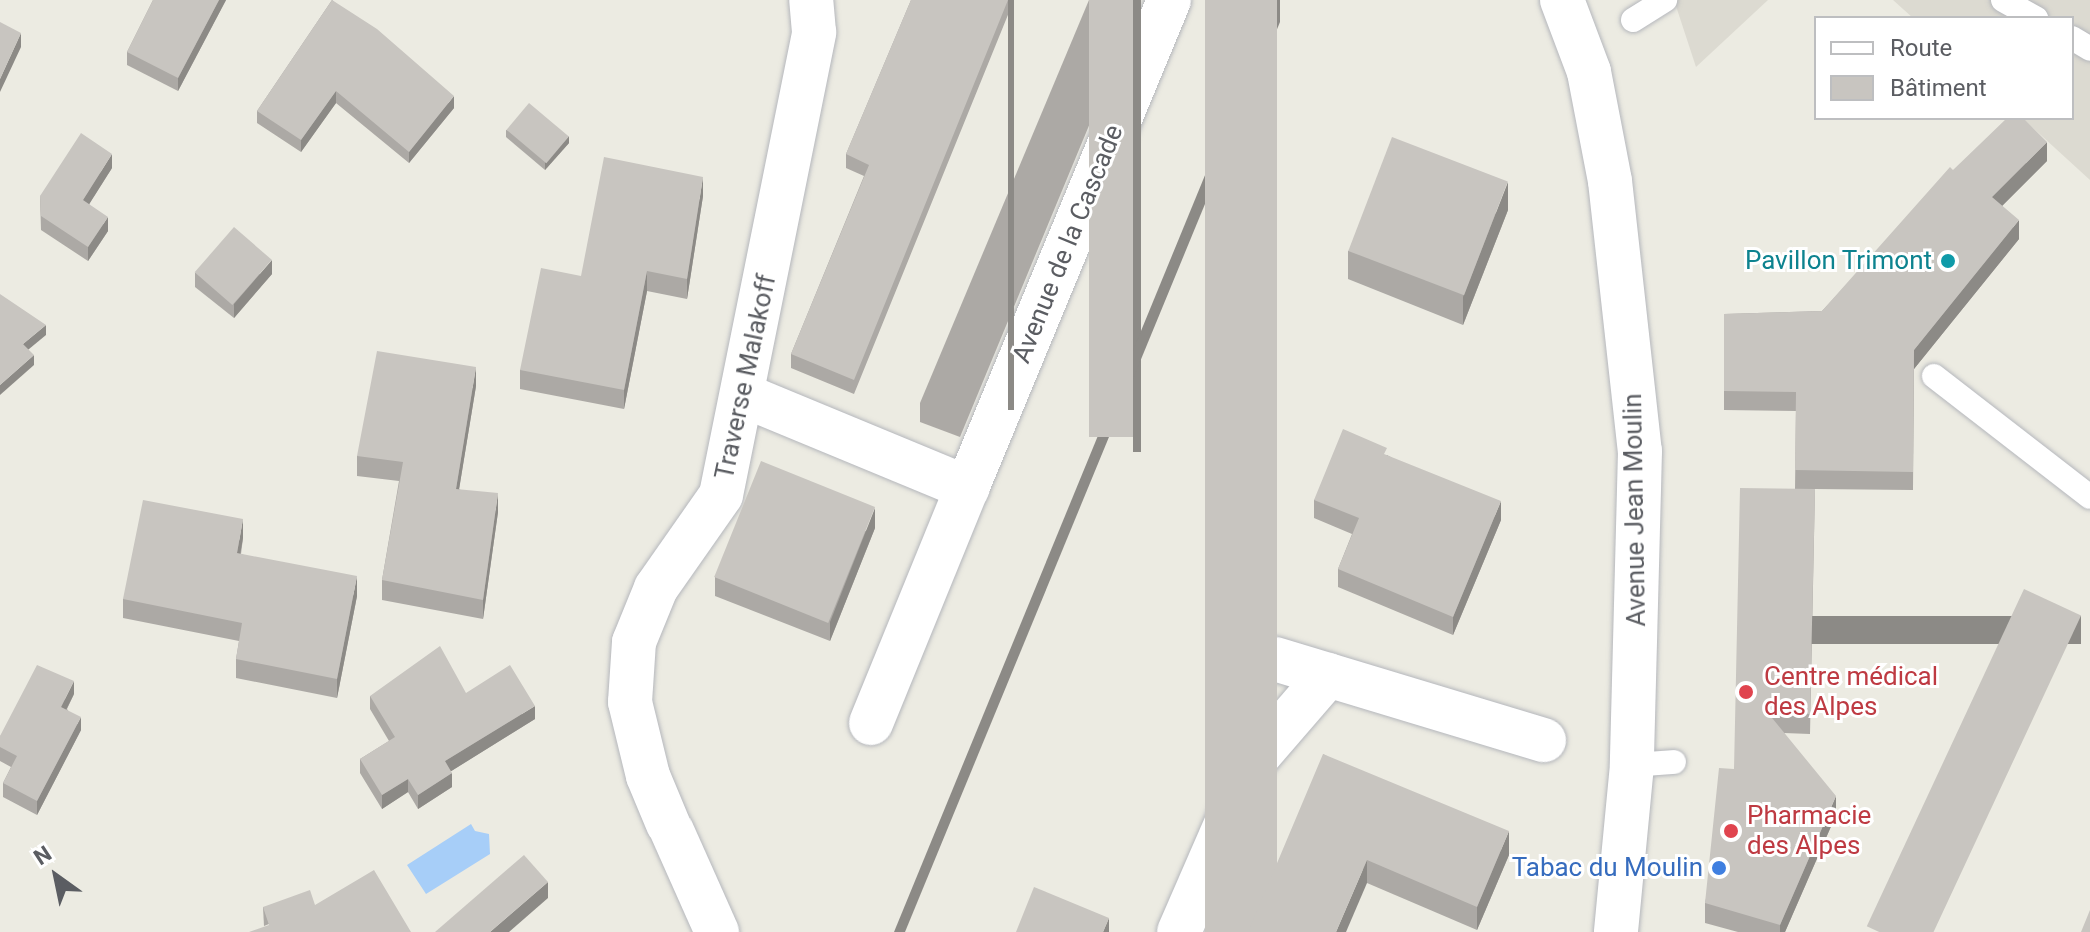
<!DOCTYPE html>
<meta charset="utf-8">
<style>
body{margin:0}
#map{position:relative;width:2090px;height:932px;overflow:hidden;background:#ecebe2;font-family:Roboto,sans-serif}
div>[style]{position:absolute}
.education>*{inset:0;background:#dcdad1}
.water>*{inset:0;background:#a7cef8}
.roads{filter:drop-shadow(0 0 2px #b5b7bc) drop-shadow(0 0 2px #b5b7bc)}
.service>*{height:24px;margin:-12px;padding:0 12px;transform-origin:12px;border-radius:12px;background:#fff}
.minor>*{height:44px;margin:-22px;padding:0 22px;transform-origin:22px;border-radius:22px;background:#fff}
.secondary>*{height:44px;margin:-22px;padding:0 22px;transform-origin:22px;border-radius:22px;background:#fff}
.wall>*{inset:0;background:#aca9a5}
.shaded-wall>*{inset:0;background:#8c8a86;transform-origin:0 0}
.building>*{inset:0;background:#c8c5c0;transform-origin:0 0}
.dots>*{width:22px;height:22px;translate:-50% -50%;box-sizing:border-box;border:4px solid #fff;border-radius:50%}
span{translate:-50% -50%;white-space:nowrap;text-align:center;line-height:1.15;-webkit-text-stroke:6px #fff;paint-order:stroke}
.street-label{font-size:26px;color:#5b5d62}
.culture-label{font-size:26px;color:#0d838f}
.right{translate:-100% -50%;text-align:right}
.health-label{font-size:26px;color:#be3a42}
.left{translate:0 -50%;text-align:left}
.shop-label{font-size:26px;color:#366cbe}
.legend{position:absolute;left:1814px;top:16px;width:260px;height:104px;box-sizing:border-box;background:#fff;border:2px solid #bdbec0;margin:0;padding:10px 14px;list-style:none;font-size:24px;color:#5b5d62}
.legend li{display:flex;align-items:center;gap:16px;height:40px}
.legend b{width:40px;border:2px solid #bdbec0}
.north{position:absolute;left:16px;top:836px;width:80px;height:80px;-webkit-text-stroke:6px #fff;paint-order:stroke;rotate:327deg;font-size:22px;font-weight:700;line-height:32px;text-align:center;color:#5b5d62}
.north::after{content:'';display:block;margin:auto;width:28px;height:36px;background:#5b5d62;clip-path:polygon(50% 0,100% 100%,50% 72%,0 100%)}
</style>
<div id="map">
<div class="education">
<i style="clip-path:polygon(1674px 0,1768px 0,1696px 67px)"></i>
<i style="clip-path:polygon(1893px 0,2090px 0,2090px 180px,2022px 118px,2072px 118px,2072px 18px,1913px 18px)"></i>
</div>
<div class="water">
<i style="clip-path:polygon(471px 824px,475px 831px,489px 834px,490px 854px,426px 894px,407px 865px)"></i>
</div>
<div class="roads">
<div class="service">
<i style="left:2003px;top:0;width:38px;rotate:29deg"></i>
<i style="left:1633px;top:20px;width:38px;rotate:-32deg"></i>
<i style="left:2072px;top:38px;width:21px;rotate:31deg"></i>
<i style="left:1934px;top:376px;width:197px;rotate:37.8deg"></i>
<i style="left:1632px;top:765px;width:42px;rotate:-4.1deg"></i>
</div>
<div class="minor">
<i style="left:743px;top:395px;width:243px;rotate:22.5deg"></i>
<i style="left:967px;top:488px;width:528px;rotate:-67.51deg"></i>
<i style="left:1275px;top:659px;width:281px;rotate:16.8deg"></i>
<i style="left:871px;top:723px;width:254px;rotate:-67.8deg"></i>
<i style="left:668px;top:824px;width:52px;rotate:-112.6deg"></i>
<i style="left:648px;top:776px;width:76px;rotate:-103.7deg"></i>
<i style="left:630px;top:702px;width:60px;rotate:-86.2deg"></i>
<i style="left:634px;top:642px;width:58px;rotate:-67.8deg"></i>
<i style="left:656px;top:588px;width:113px;rotate:-55deg"></i>
<i style="left:721px;top:495px;width:472px;rotate:-78.6deg"></i>
<i style="left:814px;top:32px;width:32px;rotate:-95deg"></i>
<i style="left:672px;top:831px;width:111px;rotate:66deg"></i>
<i style="left:1179px;top:932px;width:185px;rotate:-66.5deg"></i>
<i style="left:1253px;top:762px;width:115px;rotate:-49.2deg"></i>
</div>
<div class="secondary">
<i style="left:1562px;top:0;width:77px;rotate:69.4deg"></i>
<i style="left:1589px;top:72px;width:111px;rotate:79.1deg"></i>
<i style="left:1610px;top:181px;width:272px;rotate:83.7deg"></i>
<i style="left:1640px;top:451px;width:314px;rotate:91.5deg"></i>
<i style="left:1632px;top:765px;width:168px;rotate:95.5deg"></i>
</div>
</div>
<div class="wall">
<i style="clip-path:polygon(153px 0,226px 0,178px 91px,127px 65px,127px 52px)"></i>
<i style="clip-path:polygon(332px 0,454px 108px,409px 163px,336px 103px,301px 152px,257px 123px,257px 111px)"></i>
<i style="clip-path:polygon(911px 0,1014px 0,854px 394px,791px 368px,791px 354px,864px 176px,846px 168px,846px 154px)"></i>
<i style="clip-path:polygon(1089px 0,1141px 0,960px 437px,920px 422px,920px 403px)"></i>
<i style="clip-path:polygon(506px 130px,569px 143px,545px 170px,506px 137px)"></i>
<i style="clip-path:polygon(2047px 161px,2002px 206px,2019px 239px,1914px 369px,1913px 490px,1815px 489px,1810px 734px,1784px 733px,1836px 815px,1785px 932px,1738px 932px,1705px 923px,1705px 903px,1795px 489px,1796px 411px,1724px 410px,1724px 314px,1822px 311px,1953px 170px)"></i>
<i style="clip-path:polygon(112px 168px,89px 204px,108px 231px,88px 261px,41px 230px,40px 196px)"></i>
<i style="clip-path:polygon(703px 196px,687px 299px,647px 291px,624px 409px,520px 389px,520px 370px)"></i>
<i style="clip-path:polygon(1508px 210px,1463px 325px,1348px 279px,1348px 251px)"></i>
<i style="clip-path:polygon(195px 273px,272px 274px,234px 318px,195px 287px)"></i>
<i style="clip-path:polygon(476px 386px,459px 489px,498px 512px,483px 619px,382px 600px,382px 580px,399px 481px,357px 476px,357px 456px)"></i>
<i style="clip-path:polygon(1387px 455px,1501px 520px,1453px 635px,1338px 587px,1338px 569px,1352px 534px,1314px 518px,1314px 500px)"></i>
<i style="clip-path:polygon(875px 528px,830px 641px,715px 596px,715px 577px)"></i>
<i style="clip-path:polygon(243px 538px,241px 554px,357px 596px,337px 698px,236px 678px,236px 659px,239px 641px,123px 618px,123px 599px)"></i>
<i style="clip-path:polygon(466px 693px,535px 719px,451px 771px,452px 787px,418px 809px,408px 792px,382px 809px,360px 773px,360px 759px,389px 741px,370px 709px,370px 696px)"></i>
<i style="clip-path:polygon(74px 694px,67px 709px,81px 730px,37px 815px,3px 797px,3px 783px,11px 767px,0 761px,0 736px)"></i>
<i style="clip-path:polygon(1323px 754px,1509px 855px,1477px 930px,1367px 883px)"></i>
<i style="clip-path:polygon(315px 905px,264px 926px,263px 907px)"></i>
</div>
<div class="shaded-wall">
<i style="clip-path:polygon(219px 0,226px 0,178px 91px,178px 78px)"></i>
<i style="left:1008px;top:0;width:6px;height:410px"></i>
<i style="left:1133px;top:0;width:8px;height:452px"></i>
<i style="clip-path:polygon(1277px 0,1280px 0,1280px 22px,905px 932px,894px 932px)"></i>
<i style="clip-path:polygon(21px 33px,21px 47px,0 92px,0 79px)"></i>
<i style="clip-path:polygon(336px 91px,336px 103px,301px 152px,301px 140px)"></i>
<i style="clip-path:polygon(454px 96px,454px 108px,409px 163px,409px 152px)"></i>
<i style="clip-path:polygon(569px 136px,569px 143px,545px 170px,545px 163px)"></i>
<i style="clip-path:polygon(2047px 142px,2047px 161px,1992px 216px,1992px 197px)"></i>
<i style="clip-path:polygon(112px 154px,112px 168px,83px 214px,83px 200px)"></i>
<i style="clip-path:polygon(703px 177px,703px 196px,687px 299px,687px 279px)"></i>
<i style="clip-path:polygon(1508px 182px,1508px 210px,1463px 325px,1463px 297px)"></i>
<i style="clip-path:polygon(108px 217px,108px 231px,88px 261px,88px 247px)"></i>
<i style="clip-path:polygon(2019px 220px,2019px 239px,1914px 369px,1913px 490px,1914px 350px)"></i>
<i style="clip-path:polygon(272px 260px,272px 274px,234px 318px,234px 304px)"></i>
<i style="clip-path:polygon(647px 271px,647px 291px,624px 409px,624px 390px)"></i>
<i style="clip-path:polygon(46px 325px,46px 335px,23px 354px,23px 344px)"></i>
<i style="clip-path:polygon(34px 355px,34px 365px,0 395px,0 385px)"></i>
<i style="clip-path:polygon(476px 367px,476px 386px,456px 508px,456px 489px)"></i>
<i style="clip-path:polygon(498px 493px,498px 512px,483px 619px,483px 600px)"></i>
<i style="clip-path:polygon(1501px 501px,1501px 520px,1453px 635px,1453px 617px)"></i>
<i style="clip-path:polygon(875px 508px,875px 528px,830px 641px,830px 622px)"></i>
<i style="clip-path:polygon(243px 519px,243px 538px,237px 572px,237px 553px)"></i>
<i style="clip-path:polygon(357px 576px,357px 596px,337px 698px,337px 679px)"></i>
<i style="left:2081px;top:616px;width:28px;height:342px;rotate:90deg"></i>
<i style="clip-path:polygon(74px 681px,74px 694px,61px 720px,61px 707px)"></i>
<i style="clip-path:polygon(535px 706px,535px 719px,445px 775px,445px 761px)"></i>
<i style="clip-path:polygon(81px 717px,81px 730px,37px 815px,37px 801px)"></i>
<i style="clip-path:polygon(452px 773px,452px 787px,418px 809px,418px 795px)"></i>
<i style="clip-path:polygon(408px 779px,408px 792px,382px 809px,382px 795px)"></i>
<i style="clip-path:polygon(1836px 796px,1836px 815px,1785px 932px,1780px 932px,1780px 925px)"></i>
<i style="clip-path:polygon(1509px 831px,1509px 855px,1477px 930px,1477px 907px)"></i>
<i style="clip-path:polygon(1367px 860px,1367px 883px,1346px 932px,1336px 932px)"></i>
<i style="clip-path:polygon(548px 882px,548px 898px,509px 932px,490px 932px)"></i>
<i style="clip-path:polygon(1109px 918px,1109px 932px,1103px 932px)"></i>
</div>
<div class="building">
<i style="clip-path:polygon(153px 0,219px 0,178px 78px,127px 52px)"></i>
<i style="clip-path:polygon(332px 0,377px 29px,454px 96px,409px 152px,336px 91px,301px 140px,257px 111px)"></i>
<i style="clip-path:polygon(911px 0,1008px 0,854px 380px,791px 354px,869px 165px,846px 154px)"></i>
<i style="left:1089px;top:0;width:44px;height:437px"></i>
<i style="left:1205px;top:0;width:72px;height:1008px"></i>
<i style="clip-path:polygon(0 22px,21px 33px,0 79px)"></i>
<i style="left:529px;top:103px;width:52px;height:35px;rotate:40deg"></i>
<i style="clip-path:polygon(2007px 118px,2023px 118px,2047px 142px,1992px 197px,2019px 220px,1914px 350px,1913px 472px,1795px 470px,1796px 392px,1724px 391px,1724px 314px,1822px 311px,1950px 167px,1953px 170px)"></i>
<i style="clip-path:polygon(81px 133px,112px 154px,83px 200px,108px 217px,88px 247px,41px 216px,40px 196px)"></i>
<i style="left:1392px;top:137px;width:124px;height:122px;rotate:21deg"></i>
<i style="clip-path:polygon(604px 157px,703px 177px,687px 279px,647px 271px,624px 390px,520px 370px,541px 268px,581px 276px)"></i>
<i style="left:234px;top:227px;width:50px;height:60px;rotate:41deg"></i>
<i style="clip-path:polygon(0 294px,46px 325px,23px 344px,34px 355px,0 385px)"></i>
<i style="clip-path:polygon(377px 351px,476px 367px,456px 489px,498px 493px,483px 600px,382px 580px,403px 462px,357px 456px)"></i>
<i style="clip-path:polygon(1343px 429px,1387px 448px,1384px 454px,1501px 501px,1453px 617px,1338px 569px,1359px 518px,1314px 500px)"></i>
<i style="left:761px;top:461px;width:123px;height:125px;rotate:22deg"></i>
<i style="clip-path:polygon(1740px 488px,1815px 489px,1810px 714px,1768px 713px,1836px 796px,1780px 925px,1705px 903px,1719px 768px,1734px 769px)"></i>
<i style="clip-path:polygon(143px 500px,243px 519px,237px 553px,357px 576px,337px 679px,236px 659px,242px 623px,123px 599px)"></i>
<i style="left:2024px;top:589px;width:63px;height:372px;rotate:25deg"></i>
<i style="clip-path:polygon(440px 646px,466px 693px,510px 665px,535px 706px,445px 761px,452px 773px,418px 795px,408px 779px,382px 795px,360px 759px,395px 737px,370px 696px)"></i>
<i style="clip-path:polygon(37px 665px,74px 681px,61px 707px,81px 717px,37px 801px,3px 783px,17px 756px,0 747px,0 736px)"></i>
<i style="clip-path:polygon(1323px 754px,1509px 831px,1477px 907px,1367px 860px,1336px 932px,1248px 932px)"></i>
<i style="clip-path:polygon(524px 855px,548px 882px,490px 932px,435px 932px)"></i>
<i style="clip-path:polygon(374px 870px,411px 932px,249px 932px,269px 925px,263px 907px,310px 890px,315px 905px)"></i>
<i style="clip-path:polygon(1034px 887px,1109px 918px,1103px 932px,1016px 932px)"></i>
<i style="clip-path:polygon(2090px 910px,2090px 932px,2081px 932px)"></i>
</div>
<div class="dots">
<i style="left:1948px;top:261px;background:#0f9aa8"></i>
<i style="left:1746px;top:692px;background:#e0444e"></i>
<i style="left:1731px;top:831px;background:#e0444e"></i>
<i style="left:1719px;top:868px;background:#3f7fe0"></i>
</div>
<div class="street-label">
<span style="left:1068px;top:244px;rotate:-68deg">Avenue de la Cascade</span>
<span style="left:746px;top:377px;rotate:-78deg">Traverse Malakoff</span>
<span style="left:1635px;top:510px;rotate:-91deg">Avenue Jean Moulin</span>
</div>
<div class="culture-label">
<span class="right" style="left:1932px;top:261px">Pavillon Trimont</span>
</div>
<div class="health-label">
<span class="left" style="left:1764px;top:692px">Centre médical<br>des Alpes</span>
<span class="left" style="left:1747px;top:831px">Pharmacie<br>des Alpes</span>
</div>
<div class="shop-label">
<span class="right" style="left:1703px;top:868px">Tabac du Moulin</span>
</div>
<ul class="legend">
<li><b style="height:10px;background:#fff"></b>Route</li>
<li><b style="height:22px;background:#c8c5c0"></b>Bâtiment</li>
</ul>
<div class="north">N</div>
</div>
